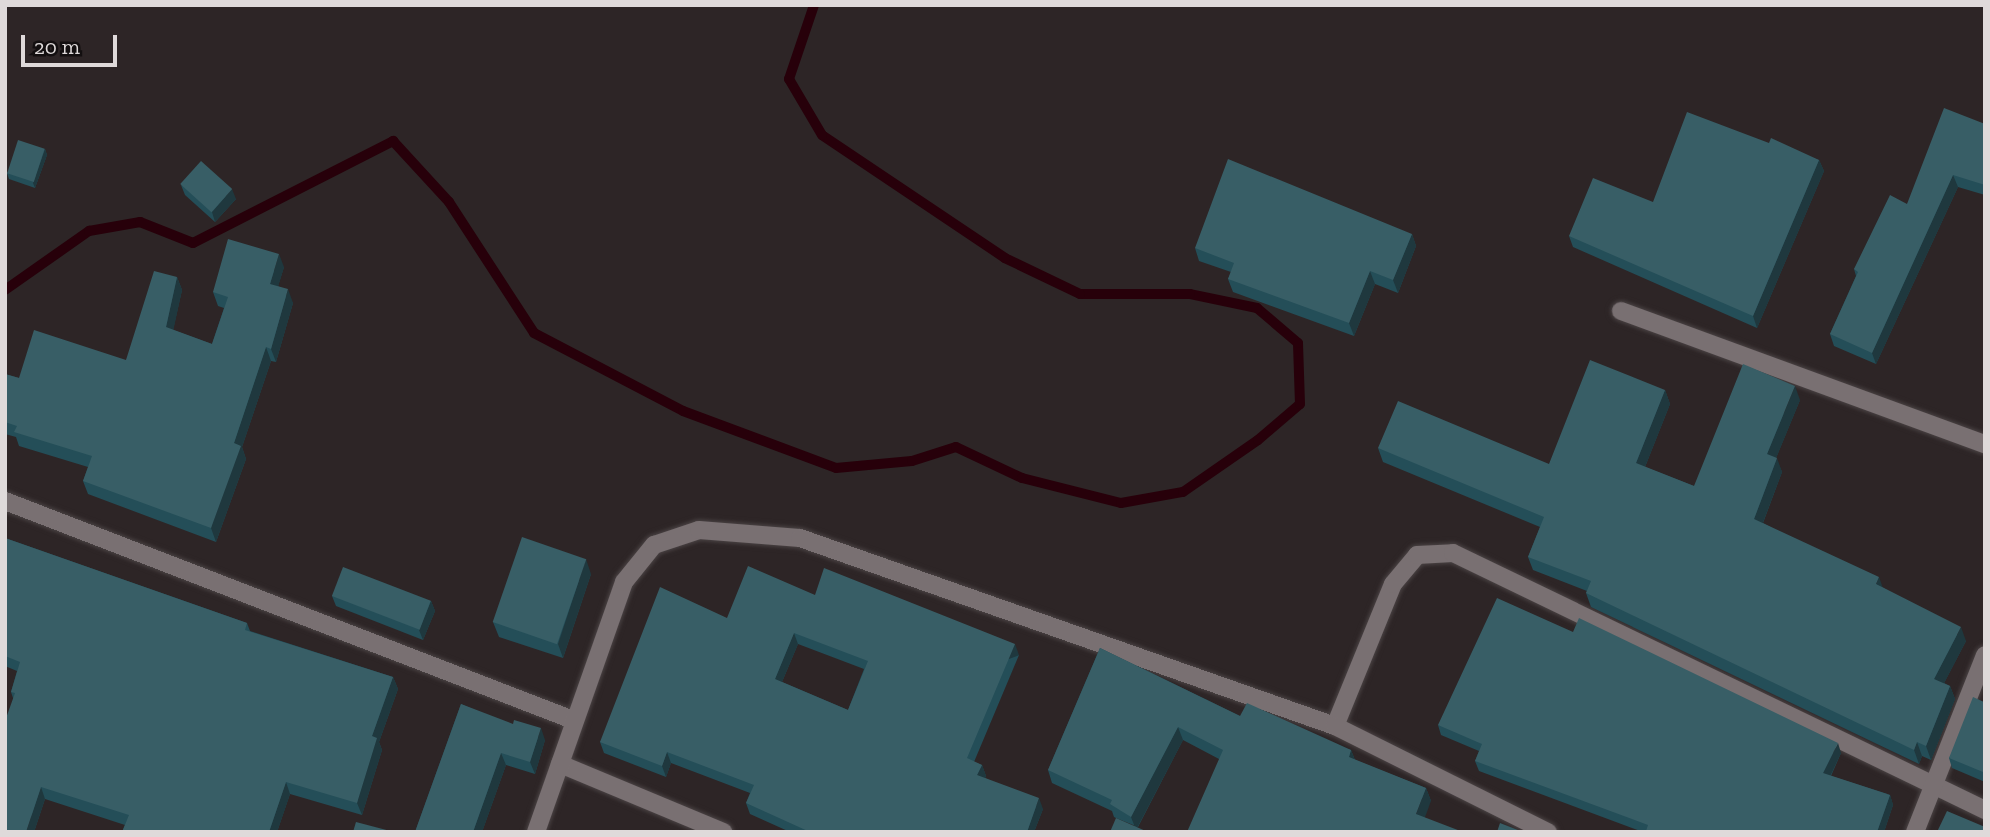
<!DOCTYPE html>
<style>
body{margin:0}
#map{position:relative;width:1990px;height:837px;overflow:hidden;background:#2d2526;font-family:"Zilla Slab",serif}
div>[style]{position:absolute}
.stream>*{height:10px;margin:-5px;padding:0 5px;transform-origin:5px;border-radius:5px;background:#27000a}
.roads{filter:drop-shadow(0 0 2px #4a4344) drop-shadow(0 0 2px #4a4344)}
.minor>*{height:18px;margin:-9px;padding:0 9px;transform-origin:9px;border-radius:9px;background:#797072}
.wall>*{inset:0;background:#244e58}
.shaded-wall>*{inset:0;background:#1f383e;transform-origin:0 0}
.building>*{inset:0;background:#385e66;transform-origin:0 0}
span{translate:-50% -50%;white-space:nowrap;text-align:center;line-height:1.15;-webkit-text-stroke:7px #130f10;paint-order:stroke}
.frame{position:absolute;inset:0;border:7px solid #dfdada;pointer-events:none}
.scale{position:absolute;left:21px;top:35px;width:96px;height:32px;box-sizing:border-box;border:4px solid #dfdada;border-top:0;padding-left:9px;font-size:21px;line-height:24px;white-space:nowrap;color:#dfdada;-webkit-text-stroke:5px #130f10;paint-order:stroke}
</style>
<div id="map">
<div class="stream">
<i style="left:5px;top:290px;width:103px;rotate:-35.1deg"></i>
<i style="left:89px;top:231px;width:52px;rotate:-10deg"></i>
<i style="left:140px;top:222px;width:57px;rotate:21.6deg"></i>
<i style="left:193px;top:243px;width:225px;rotate:-27deg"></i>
<i style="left:393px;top:141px;width:83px;rotate:47.4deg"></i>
<i style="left:449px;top:202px;width:156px;rotate:57deg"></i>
<i style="left:534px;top:333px;width:168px;rotate:27.6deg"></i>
<i style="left:683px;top:411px;width:163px;rotate:20.4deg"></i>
<i style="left:836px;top:468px;width:76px;rotate:-5.3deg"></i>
<i style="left:912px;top:461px;width:46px;rotate:-17.7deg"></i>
<i style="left:956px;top:447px;width:73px;rotate:25.2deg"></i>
<i style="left:1022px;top:478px;width:102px;rotate:14.2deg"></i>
<i style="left:1121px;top:503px;width:63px;rotate:-10.1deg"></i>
<i style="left:1183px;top:492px;width:91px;rotate:-34.7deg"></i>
<i style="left:1258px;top:440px;width:55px;rotate:-40.6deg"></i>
<i style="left:1300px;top:404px;width:61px;rotate:-91.9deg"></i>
<i style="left:1298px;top:343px;width:54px;rotate:-139.5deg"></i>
<i style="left:1257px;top:308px;width:68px;rotate:-168.2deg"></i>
<i style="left:1190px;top:294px;width:110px;rotate:180deg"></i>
<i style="left:1080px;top:294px;width:83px;rotate:-154.4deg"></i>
<i style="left:1005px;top:258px;width:220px;rotate:-146.1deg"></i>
<i style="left:822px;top:135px;width:65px;rotate:-120.5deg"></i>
<i style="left:789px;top:79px;width:78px;rotate:-71.3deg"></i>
</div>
<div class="roads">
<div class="minor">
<i style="left:1621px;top:311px;width:388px;rotate:20.1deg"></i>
<i style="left:5px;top:501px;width:609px;rotate:21.08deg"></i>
<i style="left:1335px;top:726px;width:153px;rotate:-67.8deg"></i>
<i style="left:1393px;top:584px;width:38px;rotate:-50deg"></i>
<i style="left:1417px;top:555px;width:36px;rotate:-3deg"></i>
<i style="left:1453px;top:553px;width:591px;rotate:25.78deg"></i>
<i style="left:560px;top:764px;width:177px;rotate:22.6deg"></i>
<i style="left:536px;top:832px;width:265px;rotate:-70.6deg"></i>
<i style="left:624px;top:582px;width:48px;rotate:-51deg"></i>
<i style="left:654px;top:545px;width:47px;rotate:-18.4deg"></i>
<i style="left:699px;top:530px;width:101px;rotate:4.5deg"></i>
<i style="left:800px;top:538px;width:567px;rotate:19.36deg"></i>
<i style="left:1335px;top:726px;width:238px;rotate:26.5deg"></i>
<i style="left:1915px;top:832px;width:190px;rotate:-68.4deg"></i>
</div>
</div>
<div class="wall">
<i style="clip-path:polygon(1985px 124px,1985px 195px,1958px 187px,1876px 364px,1834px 346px,1830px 334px,1856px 276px,1854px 269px,1907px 204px)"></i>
<i style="clip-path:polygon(1769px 143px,1819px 160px,1824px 171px,1757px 328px,1573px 247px,1569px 236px,1653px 202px)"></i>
<i style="clip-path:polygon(45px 149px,47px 155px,35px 188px,9px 179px,7px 173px)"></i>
<i style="clip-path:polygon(181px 185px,236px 199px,215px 222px,185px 195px)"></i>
<i style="clip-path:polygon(1412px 234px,1416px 246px,1398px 293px,1375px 284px,1354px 336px,1233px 292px,1228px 279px,1231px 272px,1199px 261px,1195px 248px)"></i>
<i style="clip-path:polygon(284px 267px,278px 286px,293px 303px,276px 362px,271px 361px,242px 447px,246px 459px,216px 542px,88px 494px,83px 481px,88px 467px,19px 446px,16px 437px,5px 434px,5px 374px,19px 378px,126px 360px,177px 277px,182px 290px,173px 330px,212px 344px,224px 308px,218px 306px,213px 292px)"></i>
<i style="clip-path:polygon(1665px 390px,1670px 404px,1645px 467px,1694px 486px,1800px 400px,1776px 458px,1782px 472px,1763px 523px,1882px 587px,1966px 641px,1944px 683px,1950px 686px,1955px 699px,1931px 760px,1922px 756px,1919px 764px,1591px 607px,1586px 593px,1587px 591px,1533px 570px,1528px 557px,1540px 527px,1383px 462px,1378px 448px,1549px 464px)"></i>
<i style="clip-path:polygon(5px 538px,247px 623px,250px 631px,393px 677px,398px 689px,379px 742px,382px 750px,362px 815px,290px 794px,277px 832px,122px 832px,125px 825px,45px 799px,34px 832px,13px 698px,11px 692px,17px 671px,5px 666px)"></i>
<i style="clip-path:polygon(591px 574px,563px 658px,499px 637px,493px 622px)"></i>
<i style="clip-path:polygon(332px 596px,431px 601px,435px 611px,423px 640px,336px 606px)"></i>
<i style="clip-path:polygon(evenodd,727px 618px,1019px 655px,974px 762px,982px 765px,986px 776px,985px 778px,1043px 809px,1034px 832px,790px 832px,750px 814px,746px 803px,750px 793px,671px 763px,666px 777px,604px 753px,600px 742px,727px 618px,798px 644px,864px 669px,848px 710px,782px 682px,798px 644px)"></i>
<i style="clip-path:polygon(1100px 648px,1240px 716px,1351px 750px,1355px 760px,1426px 788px,1431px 801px,1219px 759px,1183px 740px,1138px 827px,1116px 818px,1114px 817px,1112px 811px,1052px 783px,1048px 770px)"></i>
<i style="clip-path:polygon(1985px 700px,1985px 782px,1952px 768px,1949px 758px)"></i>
<i style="clip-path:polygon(461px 704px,545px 740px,535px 774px,506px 765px,482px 832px,415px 832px)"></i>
<i style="clip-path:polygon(1438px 725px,1841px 753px,1831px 776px,1890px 795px,1893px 805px,1884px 832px,1643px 832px,1479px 771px,1475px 761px,1479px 751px,1441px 735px)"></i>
</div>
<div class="shaded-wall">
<i style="clip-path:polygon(45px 149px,47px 155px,35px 188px,33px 183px)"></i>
<i style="clip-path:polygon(1819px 160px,1824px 171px,1757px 328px,1753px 316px)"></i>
<i style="clip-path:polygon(1953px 175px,1958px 187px,1876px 364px,1872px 353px)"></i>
<i style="clip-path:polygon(232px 189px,236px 199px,215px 222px,212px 212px)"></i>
<i style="clip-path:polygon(1412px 234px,1416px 246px,1398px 293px,1393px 280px)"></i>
<i style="clip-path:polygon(279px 254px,284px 267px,275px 297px,270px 284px)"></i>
<i style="clip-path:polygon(1370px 271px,1375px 284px,1354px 336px,1349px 323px)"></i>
<i style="clip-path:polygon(177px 277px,182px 290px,171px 341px,166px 327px)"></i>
<i style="clip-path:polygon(288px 289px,293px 303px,276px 362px,271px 349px)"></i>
<i style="clip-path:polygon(266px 347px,271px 361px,242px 447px,246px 459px,216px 542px,211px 528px,234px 443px)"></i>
<i style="clip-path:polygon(1795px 386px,1800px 400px,1772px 468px,1767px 454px)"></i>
<i style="clip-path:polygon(1665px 390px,1670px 404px,1641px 477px,1636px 463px)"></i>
<i style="clip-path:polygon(1777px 458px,1782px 472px,1759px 533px,1754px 519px)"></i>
<i style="clip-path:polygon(586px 559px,591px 574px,563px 658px,558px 644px)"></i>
<i style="clip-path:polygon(1879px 577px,1884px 591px,1876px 584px)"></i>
<i style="clip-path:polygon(431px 601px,435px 611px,423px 640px,419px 630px)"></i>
<i style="clip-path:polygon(1961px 627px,1966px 641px,1939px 693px,1934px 679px)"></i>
<i style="clip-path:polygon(794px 633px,798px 644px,779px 689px,775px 679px)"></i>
<i style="left:1015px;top:644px;width:12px;height:124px;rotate:70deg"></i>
<i style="clip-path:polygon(393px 677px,398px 689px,379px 742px,382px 750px,362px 815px,357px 803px,372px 736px)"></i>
<i style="clip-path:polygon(1950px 686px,1955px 699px,1931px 760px,1926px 746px)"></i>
<i style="clip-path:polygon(1178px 727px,1183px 740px,1136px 830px,1131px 817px)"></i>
<i style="clip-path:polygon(541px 728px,545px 740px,535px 774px,530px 762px)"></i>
<i style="clip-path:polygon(1917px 742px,1922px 756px,1919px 764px,1914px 750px)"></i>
<i style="clip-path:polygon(1838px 743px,1841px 753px,1827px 783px,1823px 773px)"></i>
<i style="clip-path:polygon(1351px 750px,1356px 763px,1349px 757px)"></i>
<i style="clip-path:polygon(667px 752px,671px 763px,666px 777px,662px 766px)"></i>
<i style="clip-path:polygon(501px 753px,506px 765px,482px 832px,473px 832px)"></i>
<i style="clip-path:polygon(982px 765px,986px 776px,981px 786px,977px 775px)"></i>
<i style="clip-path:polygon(286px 782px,290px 794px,277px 832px,269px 832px)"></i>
<i style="clip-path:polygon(41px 787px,45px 799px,34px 832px,26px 832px)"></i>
<i style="clip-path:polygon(1426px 788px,1431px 801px,1421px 828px,1416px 814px)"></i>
<i style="clip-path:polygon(1890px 795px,1893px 805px,1884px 832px,1877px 832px)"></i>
<i style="clip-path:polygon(1039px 798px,1043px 809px,1034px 832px,1027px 832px)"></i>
</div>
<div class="building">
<i style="clip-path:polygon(1944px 108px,1985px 124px,1985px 185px,1953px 175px,1872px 353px,1830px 334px,1858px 272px,1854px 269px,1890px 195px,1907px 204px)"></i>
<i style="clip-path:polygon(1687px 112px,1769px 143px,1771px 138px,1819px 160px,1753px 316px,1569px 236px,1593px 178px,1653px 202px)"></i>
<i style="left:18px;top:140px;width:28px;height:35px;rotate:18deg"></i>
<i style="clip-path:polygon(1228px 159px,1412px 234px,1393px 280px,1370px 271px,1349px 323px,1228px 279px,1234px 263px,1195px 248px)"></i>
<i style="left:201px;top:161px;width:42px;height:31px;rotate:42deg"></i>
<i style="clip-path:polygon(228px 239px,279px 254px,270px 284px,288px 289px,271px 349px,266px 347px,234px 443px,241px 446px,211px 528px,83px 481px,92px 456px,14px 432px,17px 426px,5px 422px,5px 374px,19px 378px,34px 330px,126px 360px,154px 271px,177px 277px,166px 327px,212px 344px,228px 297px,213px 292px)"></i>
<i style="clip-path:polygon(1590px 360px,1665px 390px,1636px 463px,1694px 486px,1743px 364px,1795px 386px,1767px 454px,1777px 458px,1754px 519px,1879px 577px,1876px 584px,1961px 627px,1934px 679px,1950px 686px,1926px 746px,1917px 742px,1914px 750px,1586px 593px,1591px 581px,1528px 557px,1544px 517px,1378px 448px,1398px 401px,1549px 464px)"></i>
<i style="left:522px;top:537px;width:68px;height:90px;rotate:19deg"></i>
<i style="clip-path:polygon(5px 538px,247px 623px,245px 630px,393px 677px,372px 736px,377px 738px,357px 803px,286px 782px,269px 832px,122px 832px,129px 815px,41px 787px,26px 832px,5px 832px,5px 721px,15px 693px,11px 692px,20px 662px,5px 656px)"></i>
<i style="clip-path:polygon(evenodd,748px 566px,815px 595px,824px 568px,1015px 644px,967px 758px,982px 765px,977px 775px,1039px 798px,1027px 832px,810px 832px,746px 803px,754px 785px,667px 752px,662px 766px,600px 742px,660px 587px,727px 618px,748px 566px,794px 633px,868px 661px,848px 710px,775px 679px,794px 633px)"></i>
<i style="left:343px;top:567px;width:94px;height:31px;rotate:21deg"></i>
<i style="clip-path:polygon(1497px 598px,1573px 632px,1579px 618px,1838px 743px,1823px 773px,1890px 795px,1877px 832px,1648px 832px,1646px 831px,1648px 825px,1475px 761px,1482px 744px,1438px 725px)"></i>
<i style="clip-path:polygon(1100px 648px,1240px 716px,1247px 703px,1351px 750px,1349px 757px,1426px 788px,1416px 814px,1463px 832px,1187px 832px,1223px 750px,1178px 727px,1131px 817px,1110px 804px,1112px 800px,1048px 770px)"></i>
<i style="clip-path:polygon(1973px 697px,1984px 702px,1985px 700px,1985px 767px,1983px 772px,1949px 758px)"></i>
<i style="clip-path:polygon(461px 704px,513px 724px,514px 720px,541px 728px,530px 762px,501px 753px,473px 832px,415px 832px)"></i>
<i style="clip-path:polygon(1947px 811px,1985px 827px,1985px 832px,1937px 832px)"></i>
<i style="clip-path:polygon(1116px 818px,1148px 832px,1110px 832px)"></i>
<i style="clip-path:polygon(356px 822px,394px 832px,353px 832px)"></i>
<i style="clip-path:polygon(1500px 823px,1523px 832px,1497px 832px)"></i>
</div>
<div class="frame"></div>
<div class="scale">20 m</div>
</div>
